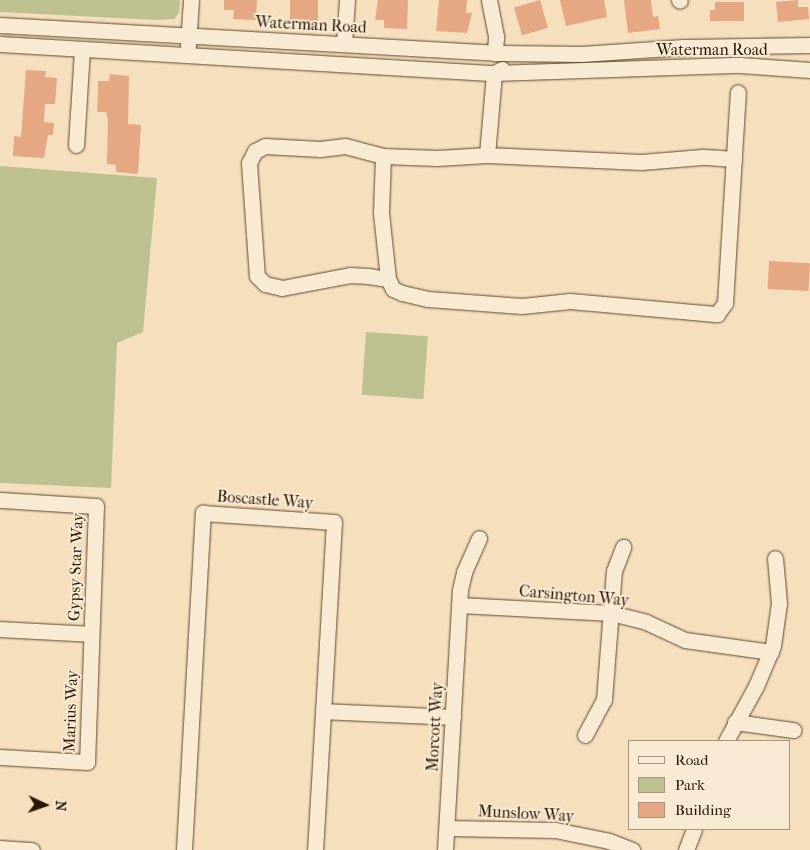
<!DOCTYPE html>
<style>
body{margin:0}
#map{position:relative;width:810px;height:850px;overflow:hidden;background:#f6dfbd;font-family:"IM FELL French Canon",serif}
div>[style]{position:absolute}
.green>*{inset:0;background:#bdc190;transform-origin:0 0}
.building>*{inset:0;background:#e6a883;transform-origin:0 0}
.roads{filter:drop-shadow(0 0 1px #5a482f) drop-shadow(0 0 1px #5a482f)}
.minor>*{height:15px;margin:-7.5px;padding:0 7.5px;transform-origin:7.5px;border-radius:7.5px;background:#f9ead4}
span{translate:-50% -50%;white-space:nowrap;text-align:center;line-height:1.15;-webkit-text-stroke:4px #f9ead4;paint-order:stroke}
.street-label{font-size:16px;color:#261500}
.legend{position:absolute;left:628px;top:740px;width:162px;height:90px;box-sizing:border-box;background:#f9ead4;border:1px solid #a5957f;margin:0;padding:6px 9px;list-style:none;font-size:15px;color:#261500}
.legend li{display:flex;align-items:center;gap:10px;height:25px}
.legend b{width:25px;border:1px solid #a5957f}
.north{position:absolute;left:20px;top:780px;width:50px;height:50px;-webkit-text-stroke:4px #f9ead4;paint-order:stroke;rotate:93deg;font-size:14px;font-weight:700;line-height:20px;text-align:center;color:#261500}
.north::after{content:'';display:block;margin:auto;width:18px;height:22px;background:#261500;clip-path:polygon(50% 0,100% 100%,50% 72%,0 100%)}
</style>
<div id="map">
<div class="green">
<i style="clip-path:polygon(0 0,180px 0,179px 13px,174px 19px,156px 20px,0 12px)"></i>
<i style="clip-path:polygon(0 166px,157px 178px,143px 332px,117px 343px,111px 488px,0 483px)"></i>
<i style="left:366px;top:332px;width:62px;height:63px;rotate:4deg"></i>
</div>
<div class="building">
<i style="clip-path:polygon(224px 0,257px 0,256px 20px,233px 19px,234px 10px,224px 10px)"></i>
<i style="left:290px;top:0;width:28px;height:21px"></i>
<i style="clip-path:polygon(378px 0,408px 0,407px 29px,384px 28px,384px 20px,375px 20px)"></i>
<i style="clip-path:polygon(439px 0,467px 0,466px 13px,472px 13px,467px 33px,436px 31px)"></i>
<i style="left:540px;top:0;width:29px;height:27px;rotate:74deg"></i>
<i style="clip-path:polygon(560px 0,604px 0,607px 17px,566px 26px)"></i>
<i style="clip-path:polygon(624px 0,651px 0,653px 17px,658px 16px,660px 29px,628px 33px)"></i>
<i style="clip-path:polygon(798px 0,798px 7px,808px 7px,809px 19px,778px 22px,776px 2px)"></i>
<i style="clip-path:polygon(715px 2px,744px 2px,744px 21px,710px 21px,710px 10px,715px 10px)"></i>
<i style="clip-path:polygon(26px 70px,46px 71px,45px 77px,57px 78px,55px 104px,45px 104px,44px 122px,54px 123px,53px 135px,48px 135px,44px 158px,13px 156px,14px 136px,21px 137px)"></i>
<i style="clip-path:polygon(110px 74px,129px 76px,128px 124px,141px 125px,138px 174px,116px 172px,116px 165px,107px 164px,108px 119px,106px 112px,97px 112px,98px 92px,98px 81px,109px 81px)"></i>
<i style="left:769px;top:261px;width:41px;height:28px;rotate:3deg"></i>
</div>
<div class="roads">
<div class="minor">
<i style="left:489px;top:0;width:38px;rotate:79deg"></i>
<i style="left:496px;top:37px;width:16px;rotate:94deg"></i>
<i style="left:679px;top:0;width:1px;rotate:45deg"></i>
<i style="left:0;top:25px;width:496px;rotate:3.2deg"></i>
<i style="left:495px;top:53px;width:87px;rotate:0.7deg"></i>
<i style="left:582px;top:54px;width:102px;rotate:-3.9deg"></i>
<i style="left:684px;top:47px;width:126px;rotate:-0.9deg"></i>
<i style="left:344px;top:43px;width:43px;rotate:-86deg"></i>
<i style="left:0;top:44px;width:495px;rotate:3.4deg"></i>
<i style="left:494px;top:73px;width:246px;rotate:-1.9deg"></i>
<i style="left:740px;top:65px;width:70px;rotate:4.1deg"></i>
<i style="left:188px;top:46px;width:46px;rotate:-86.3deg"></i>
<i style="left:76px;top:145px;width:96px;rotate:-86.4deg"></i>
<i style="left:487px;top:155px;width:82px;rotate:-85.1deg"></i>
<i style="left:494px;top:73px;width:9px;rotate:-27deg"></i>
<i style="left:383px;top:156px;width:57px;rotate:92deg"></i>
<i style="left:381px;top:213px;width:66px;rotate:83.9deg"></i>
<i style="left:734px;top:159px;width:32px;rotate:-176deg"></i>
<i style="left:702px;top:157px;width:61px;rotate:175.3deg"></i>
<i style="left:641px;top:162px;width:154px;rotate:-177.4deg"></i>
<i style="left:487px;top:155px;width:50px;rotate:176.6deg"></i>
<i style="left:437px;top:158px;width:54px;rotate:-177.9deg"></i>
<i style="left:383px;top:156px;width:39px;rotate:-165deg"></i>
<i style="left:345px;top:146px;width:25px;rotate:173deg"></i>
<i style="left:320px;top:149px;width:55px;rotate:-176.9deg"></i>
<i style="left:265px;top:146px;width:11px;rotate:153deg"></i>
<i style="left:255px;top:151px;width:13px;rotate:117deg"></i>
<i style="left:249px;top:163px;width:113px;rotate:86deg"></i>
<i style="left:257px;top:276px;width:11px;rotate:45deg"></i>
<i style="left:265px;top:284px;width:17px;rotate:13deg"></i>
<i style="left:282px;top:288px;width:69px;rotate:-10.8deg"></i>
<i style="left:350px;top:275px;width:18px;rotate:3deg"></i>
<i style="left:368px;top:276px;width:20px;rotate:9deg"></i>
<i style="left:388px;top:279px;width:11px;rotate:63deg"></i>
<i style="left:393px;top:289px;width:10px;rotate:24deg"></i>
<i style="left:402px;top:293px;width:27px;rotate:13deg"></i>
<i style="left:428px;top:299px;width:94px;rotate:4.3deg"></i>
<i style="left:522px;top:306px;width:48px;rotate:-5.9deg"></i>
<i style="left:570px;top:301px;width:148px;rotate:5.1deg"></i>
<i style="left:717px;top:314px;width:14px;rotate:-54deg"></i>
<i style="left:725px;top:303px;width:211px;rotate:-86.5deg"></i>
<i style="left:0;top:500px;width:96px;rotate:3.6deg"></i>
<i style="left:96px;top:506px;width:256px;rotate:92deg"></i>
<i style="left:87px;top:762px;width:87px;rotate:-176.7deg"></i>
<i style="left:459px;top:605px;width:152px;rotate:3deg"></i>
<i style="left:611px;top:613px;width:36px;rotate:14deg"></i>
<i style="left:646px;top:622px;width:43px;rotate:24.8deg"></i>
<i style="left:685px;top:640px;width:87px;rotate:7.9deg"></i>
<i style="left:0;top:629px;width:91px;rotate:3.1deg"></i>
<i style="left:323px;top:711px;width:130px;rotate:2.6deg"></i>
<i style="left:735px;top:722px;width:59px;rotate:7.9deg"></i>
<i style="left:585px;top:735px;width:40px;rotate:-62deg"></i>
<i style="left:604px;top:700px;width:129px;rotate:-85.6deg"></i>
<i style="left:614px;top:571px;width:26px;rotate:-69deg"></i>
<i style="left:726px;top:741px;width:63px;rotate:-61.4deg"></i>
<i style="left:756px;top:686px;width:43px;rotate:-67deg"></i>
<i style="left:773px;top:646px;width:43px;rotate:-82.1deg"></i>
<i style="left:779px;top:603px;width:45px;rotate:-95.1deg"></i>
<i style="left:447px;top:828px;width:108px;rotate:1.1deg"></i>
<i style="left:555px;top:830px;width:55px;rotate:11.5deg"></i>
<i style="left:609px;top:841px;width:25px;rotate:21deg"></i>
<i style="left:0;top:848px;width:32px;rotate:4deg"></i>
<i style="left:184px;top:850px;width:338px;rotate:-86.8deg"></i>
<i style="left:203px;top:513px;width:131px;rotate:3.9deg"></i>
<i style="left:334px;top:522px;width:329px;rotate:93.3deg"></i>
<i style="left:445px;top:850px;width:260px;rotate:-86.7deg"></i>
<i style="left:460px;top:590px;width:18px;rotate:-77deg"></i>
<i style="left:464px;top:572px;width:37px;rotate:-66deg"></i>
<i style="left:686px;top:850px;width:22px;rotate:-69deg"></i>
</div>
</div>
<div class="street-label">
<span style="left:311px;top:25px;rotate:3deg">Waterman Road</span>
<span style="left:712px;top:50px">Waterman Road</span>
<span style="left:265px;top:500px;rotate:4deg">Boscastle Way</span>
<span style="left:76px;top:567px;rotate:-88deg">Gypsy Star Way</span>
<span style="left:574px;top:596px;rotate:5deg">Carsington Way</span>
<span style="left:71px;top:711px;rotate:-88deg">Marius Way</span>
<span style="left:435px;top:727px;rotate:-87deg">Morcott Way</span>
<span style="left:526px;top:814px;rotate:3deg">Munslow Way</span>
</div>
<ul class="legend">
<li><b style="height:6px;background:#f9ead4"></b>Road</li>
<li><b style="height:14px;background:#bdc190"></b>Park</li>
<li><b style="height:14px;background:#e6a883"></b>Building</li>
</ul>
<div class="north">N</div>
</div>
